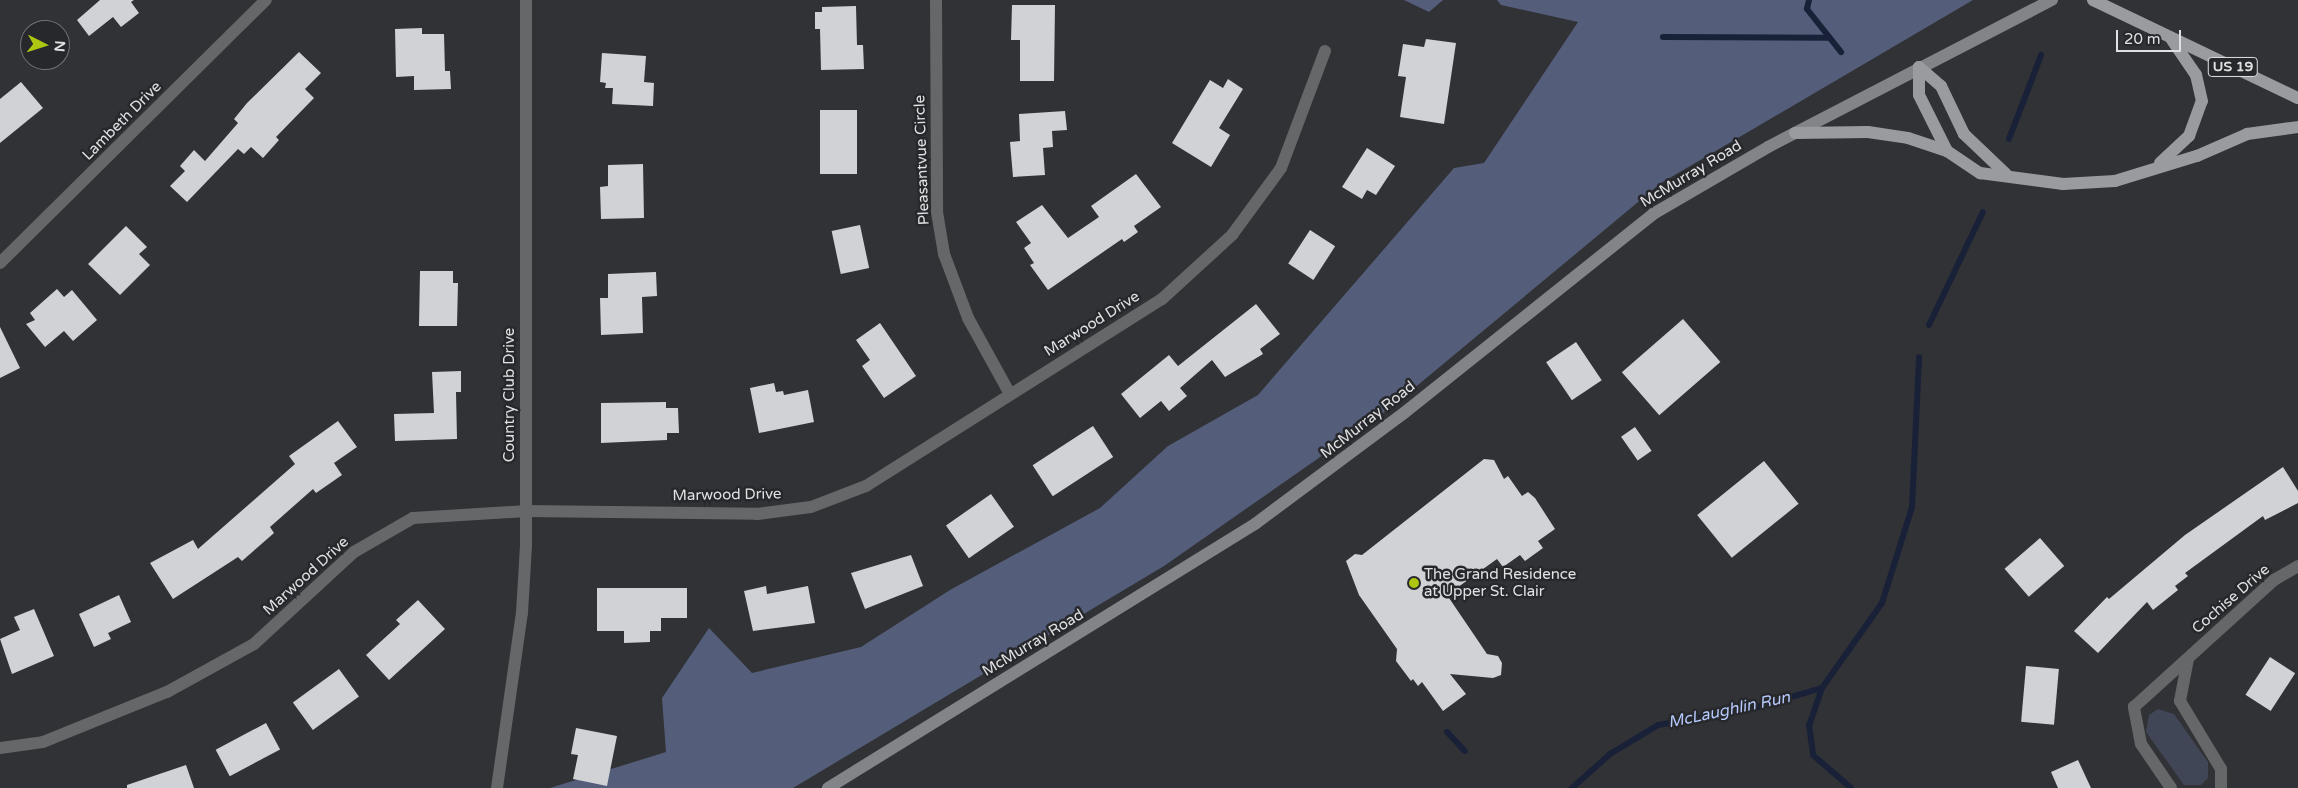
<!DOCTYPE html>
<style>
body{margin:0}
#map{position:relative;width:2298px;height:788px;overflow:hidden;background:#313235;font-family:"Varela Round",sans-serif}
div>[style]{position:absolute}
.green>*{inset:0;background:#404656}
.forest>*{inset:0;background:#545e7b}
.stream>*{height:6px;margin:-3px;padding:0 3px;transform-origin:3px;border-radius:3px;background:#192139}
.building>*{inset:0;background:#d0d2d6;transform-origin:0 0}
.minor>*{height:12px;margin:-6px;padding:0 6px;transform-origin:6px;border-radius:6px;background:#666769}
.secondary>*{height:12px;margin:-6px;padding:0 6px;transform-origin:6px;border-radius:6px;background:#838487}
.primary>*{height:12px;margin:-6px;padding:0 6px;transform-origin:6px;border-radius:6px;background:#999b9e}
.dots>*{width:14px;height:14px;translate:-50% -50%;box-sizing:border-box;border:2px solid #27282b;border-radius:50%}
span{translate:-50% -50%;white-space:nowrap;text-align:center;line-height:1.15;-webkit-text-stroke:5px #27282b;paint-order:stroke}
.shield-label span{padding:1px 4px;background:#27282b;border:1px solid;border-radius:4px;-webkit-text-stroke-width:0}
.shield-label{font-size:14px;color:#e1e1e4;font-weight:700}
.street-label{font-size:15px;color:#e1e1e4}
.poi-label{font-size:15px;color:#e1e1e4}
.left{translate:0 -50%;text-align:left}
.water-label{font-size:16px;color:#b5c9fd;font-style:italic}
.north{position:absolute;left:20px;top:20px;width:50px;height:50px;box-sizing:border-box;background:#27282b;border:1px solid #717275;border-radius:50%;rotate:95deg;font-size:14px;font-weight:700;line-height:20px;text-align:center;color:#e1e1e4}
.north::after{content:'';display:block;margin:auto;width:18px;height:22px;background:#acc611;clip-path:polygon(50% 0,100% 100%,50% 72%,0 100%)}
.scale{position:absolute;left:2116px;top:30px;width:65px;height:22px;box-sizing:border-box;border:2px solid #e1e1e4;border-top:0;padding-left:6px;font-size:15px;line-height:18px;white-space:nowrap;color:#e1e1e4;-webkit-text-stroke:4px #27282b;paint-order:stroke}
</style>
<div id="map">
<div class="green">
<i style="clip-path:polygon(2158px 709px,2174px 714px,2208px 762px,2208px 778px,2201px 785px,2184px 785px,2146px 732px,2149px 715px)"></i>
</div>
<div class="forest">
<i style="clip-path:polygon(1404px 0,1443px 0,1429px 12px)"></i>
<i style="clip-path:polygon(1497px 0,1973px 0,1661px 183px,1389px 409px,1164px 566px,793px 788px,550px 788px,666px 752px,662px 698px,709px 628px,752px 673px,861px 647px,950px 590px,1100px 508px,1168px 446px,1258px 395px,1454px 168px,1484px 163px,1578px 22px,1501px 5px)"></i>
</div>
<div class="stream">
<i style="left:1809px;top:0;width:9px;rotate:103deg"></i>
<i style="left:1807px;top:9px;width:55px;rotate:51.7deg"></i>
<i style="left:1663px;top:37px;width:166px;rotate:0.3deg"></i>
<i style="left:2009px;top:139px;width:90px;rotate:-69.1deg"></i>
<i style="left:1929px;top:325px;width:125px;rotate:-64.5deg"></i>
<i style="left:1822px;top:688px;width:39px;rotate:109deg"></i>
<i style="left:1809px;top:725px;width:30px;rotate:82deg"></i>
<i style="left:1813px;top:755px;width:50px;rotate:41deg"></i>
<i style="left:1447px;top:732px;width:26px;rotate:47deg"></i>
<i style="left:1572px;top:788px;width:51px;rotate:-41.8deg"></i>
<i style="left:1610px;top:754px;width:56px;rotate:-31.1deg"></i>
<i style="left:1658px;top:725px;width:97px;rotate:-10deg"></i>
<i style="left:1754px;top:708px;width:71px;rotate:-16.4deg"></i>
<i style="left:1822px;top:688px;width:104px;rotate:-54.8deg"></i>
<i style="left:1882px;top:603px;width:101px;rotate:-72.6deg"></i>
<i style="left:1912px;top:507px;width:150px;rotate:-87.3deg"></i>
</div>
<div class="building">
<i style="clip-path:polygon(100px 0,134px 0,131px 2px,139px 13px,121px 27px,113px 17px,89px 36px,77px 20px)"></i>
<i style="clip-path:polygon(1012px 5px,1055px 5px,1054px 81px,1020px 81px,1020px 40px,1011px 40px)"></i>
<i style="clip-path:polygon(856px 6px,857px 45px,863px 45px,864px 69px,821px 70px,820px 29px,815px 29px,815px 12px,822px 12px,822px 7px)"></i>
<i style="clip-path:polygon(422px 28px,422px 34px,444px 34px,445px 71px,450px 71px,451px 89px,414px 90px,414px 76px,396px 77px,395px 29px)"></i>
<i style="clip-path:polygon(1426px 39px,1456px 43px,1444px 124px,1400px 117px,1406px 77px,1398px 76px,1403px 44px,1424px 47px)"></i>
<i style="clip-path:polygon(299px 52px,321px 73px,305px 89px,314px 98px,276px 137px,279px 140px,263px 158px,251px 147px,244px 154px,238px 149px,187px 202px,170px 186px,185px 171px,180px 166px,194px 150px,205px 161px,238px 123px,234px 119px,247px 103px)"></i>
<i style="clip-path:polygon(602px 53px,646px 56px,644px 82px,654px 83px,653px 106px,612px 104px,613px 88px,605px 88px,606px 83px,600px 82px)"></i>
<i style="clip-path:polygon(1228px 79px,1243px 89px,1219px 128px,1230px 135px,1211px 167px,1172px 143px,1210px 80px,1223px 88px)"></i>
<i style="clip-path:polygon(21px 82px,43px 108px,0 143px,0 99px)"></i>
<i style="left:820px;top:110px;width:37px;height:64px"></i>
<i style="clip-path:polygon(1065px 111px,1067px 130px,1052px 131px,1053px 147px,1043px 148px,1045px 175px,1013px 177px,1010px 142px,1020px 141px,1019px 114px)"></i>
<i style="clip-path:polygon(1367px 148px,1395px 166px,1376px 195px,1367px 190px,1362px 199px,1342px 187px)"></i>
<i style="clip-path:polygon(643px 164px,644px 218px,601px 219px,600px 187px,608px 186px,608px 165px)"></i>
<i style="clip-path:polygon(1136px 174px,1161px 207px,1134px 226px,1138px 232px,1124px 242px,1122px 239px,1048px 290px,1030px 265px,1034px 263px,1024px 248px,1031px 243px,1016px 222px,1042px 205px,1068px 238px,1099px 217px,1091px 206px)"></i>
<i style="left:860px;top:225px;width:44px;height:29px;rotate:78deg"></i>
<i style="clip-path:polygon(126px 226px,147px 247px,139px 254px,150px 265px,120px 295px,88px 264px)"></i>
<i style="left:1310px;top:230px;width:30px;height:40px;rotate:33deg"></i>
<i style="clip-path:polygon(420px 271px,453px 271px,453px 283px,458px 283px,457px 326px,419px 326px)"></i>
<i style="clip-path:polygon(656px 272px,657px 296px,642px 297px,643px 333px,601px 335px,600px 298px,608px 298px,608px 274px)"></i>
<i style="clip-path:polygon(57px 289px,64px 297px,72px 290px,97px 320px,73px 341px,64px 331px,45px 347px,26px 324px,35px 320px,30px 313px)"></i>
<i style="clip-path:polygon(1256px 304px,1280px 334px,1260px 349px,1263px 354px,1225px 377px,1212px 360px,1180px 388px,1187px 396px,1169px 411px,1161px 401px,1140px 418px,1121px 394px,1169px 355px,1178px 366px)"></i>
<i style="left:1683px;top:319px;width:57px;height:81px;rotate:49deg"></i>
<i style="clip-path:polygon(880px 323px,916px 376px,884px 398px,862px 366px,870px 360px,856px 340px)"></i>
<i style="clip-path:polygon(0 327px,20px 368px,0 378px)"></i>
<i style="left:1576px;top:342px;width:46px;height:36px;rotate:56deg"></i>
<i style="clip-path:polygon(461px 371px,461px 392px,456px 392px,457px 439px,395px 441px,394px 414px,434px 413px,432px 372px)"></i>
<i style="clip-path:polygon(774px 383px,776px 392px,783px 391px,784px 395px,808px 390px,814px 422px,759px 433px,750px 388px)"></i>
<i style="clip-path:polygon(666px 402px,666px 408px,678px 408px,679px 433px,667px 433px,667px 440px,601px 443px,601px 403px)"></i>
<i style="clip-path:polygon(338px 421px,357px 447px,334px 463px,342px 475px,316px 493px,313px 489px,270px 527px,274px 533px,242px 561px,238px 557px,173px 599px,150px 563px,193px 540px,198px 549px,295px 464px,289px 456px)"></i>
<i style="left:1093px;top:426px;width:37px;height:72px;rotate:57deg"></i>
<i style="left:1635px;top:427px;width:29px;height:17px;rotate:55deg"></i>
<i style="clip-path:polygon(1484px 459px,1494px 460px,1504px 479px,1508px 476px,1522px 496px,1528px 492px,1535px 498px,1555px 529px,1538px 541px,1543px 548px,1525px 561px,1520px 555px,1503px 567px,1497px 559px,1447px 595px,1487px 654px,1498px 656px,1502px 663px,1501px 675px,1493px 678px,1450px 674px,1466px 694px,1443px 711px,1422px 682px,1418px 686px,1413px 679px,1411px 681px,1396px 661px,1397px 649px,1359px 595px,1346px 561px,1355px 554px,1362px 555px)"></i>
<i style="left:1764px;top:461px;width:55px;height:86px;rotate:51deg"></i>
<i style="clip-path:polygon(2283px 467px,2298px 491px,2298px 503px,2265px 520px,2263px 516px,2185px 573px,2188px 576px,2175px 586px,2178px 590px,2153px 610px,2147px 602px,2098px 653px,2074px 631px,2107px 597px,2109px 599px,2185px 535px)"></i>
<i style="left:991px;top:494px;width:40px;height:55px;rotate:55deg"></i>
<i style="left:2040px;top:538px;width:37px;height:47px;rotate:49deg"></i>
<i style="clip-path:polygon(911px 555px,923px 586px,865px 609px,851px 573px)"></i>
<i style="clip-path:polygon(766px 586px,767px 594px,808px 586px,815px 623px,753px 631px,744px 591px)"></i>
<i style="clip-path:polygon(597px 588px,687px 588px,687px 618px,661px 618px,661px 631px,650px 631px,650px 642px,624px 643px,624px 631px,597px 631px)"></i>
<i style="clip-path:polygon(119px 595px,131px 622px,108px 633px,111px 639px,94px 647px,79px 614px)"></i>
<i style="clip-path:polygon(418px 600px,445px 629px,389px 680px,366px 655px,400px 624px,396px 620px)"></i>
<i style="clip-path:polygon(34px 609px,54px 656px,12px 674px,0 639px,20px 630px,14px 617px)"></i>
<i style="left:2270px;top:657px;width:30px;height:45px;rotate:33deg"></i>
<i style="left:2026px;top:666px;width:33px;height:56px;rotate:5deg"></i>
<i style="left:339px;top:669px;width:34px;height:57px;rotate:54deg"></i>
<i style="left:266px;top:723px;width:30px;height:57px;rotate:62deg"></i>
<i style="clip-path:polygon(576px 728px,617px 736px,607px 786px,573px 779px,578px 755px,571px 754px)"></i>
<i style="clip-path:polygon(2078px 760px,2091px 788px,2058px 788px,2051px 772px)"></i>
<i style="clip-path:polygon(186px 765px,194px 788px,127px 788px,127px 785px)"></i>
</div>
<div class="minor">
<i style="left:936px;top:0;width:212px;rotate:89.7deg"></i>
<i style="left:937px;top:212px;width:43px;rotate:80.5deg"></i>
<i style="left:944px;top:254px;width:68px;rotate:69.4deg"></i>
<i style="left:968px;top:318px;width:87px;rotate:61.1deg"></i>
<i style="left:0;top:263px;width:374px;rotate:-44.7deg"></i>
<i style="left:2188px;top:659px;width:43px;rotate:100.8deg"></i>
<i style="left:2180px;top:701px;width:79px;rotate:58.9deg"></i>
<i style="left:2221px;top:769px;width:19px;rotate:90deg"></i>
<i style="left:0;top:748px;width:43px;rotate:-7.9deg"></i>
<i style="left:43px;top:742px;width:134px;rotate:-22deg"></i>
<i style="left:167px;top:692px;width:99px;rotate:-28.9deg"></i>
<i style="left:254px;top:644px;width:136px;rotate:-42.6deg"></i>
<i style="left:354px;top:552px;width:68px;rotate:-30deg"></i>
<i style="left:413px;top:518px;width:114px;rotate:-3.5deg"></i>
<i style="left:527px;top:511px;width:230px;rotate:0.7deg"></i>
<i style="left:757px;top:514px;width:54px;rotate:-7.4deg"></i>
<i style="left:811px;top:507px;width:59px;rotate:-20.9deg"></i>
<i style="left:866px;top:486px;width:350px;rotate:-32.3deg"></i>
<i style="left:1162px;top:299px;width:95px;rotate:-42.4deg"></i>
<i style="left:1232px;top:235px;width:83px;rotate:-53.8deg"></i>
<i style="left:1281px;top:168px;width:125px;rotate:-69.4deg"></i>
<i style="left:497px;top:788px;width:177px;rotate:-81.9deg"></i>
<i style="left:522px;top:613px;width:68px;rotate:-86.6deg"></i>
<i style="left:526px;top:545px;width:545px;rotate:-90deg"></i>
<i style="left:2171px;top:788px;width:53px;rotate:-124.3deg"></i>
<i style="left:2141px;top:744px;width:38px;rotate:-101deg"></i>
<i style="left:2134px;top:707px;width:189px;rotate:-42.2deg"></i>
<i style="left:2274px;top:580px;width:28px;rotate:-30deg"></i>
</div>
<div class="secondary">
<i style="left:828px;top:788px;width:502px;rotate:-31.73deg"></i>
<i style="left:1255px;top:524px;width:186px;rotate:-36.7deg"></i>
<i style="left:1404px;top:413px;width:319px;rotate:-38.6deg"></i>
<i style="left:1653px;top:214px;width:133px;rotate:-30.2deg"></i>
<i style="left:1768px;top:147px;width:320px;rotate:-27.4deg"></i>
</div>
<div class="primary">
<i style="left:2093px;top:0;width:227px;rotate:25.6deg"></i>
<i style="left:1919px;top:67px;width:28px;rotate:90deg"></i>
<i style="left:1919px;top:95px;width:63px;rotate:63.4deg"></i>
<i style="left:1947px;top:151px;width:40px;rotate:34deg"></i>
<i style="left:1980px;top:173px;width:84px;rotate:7.5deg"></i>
<i style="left:2063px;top:184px;width:52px;rotate:-3.3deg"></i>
<i style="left:2115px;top:181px;width:86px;rotate:-17deg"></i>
<i style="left:2197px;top:156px;width:55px;rotate:-23.7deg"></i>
<i style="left:2247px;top:134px;width:51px;rotate:-7.8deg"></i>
<i style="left:1919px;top:67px;width:29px;rotate:41deg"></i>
<i style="left:1941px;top:86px;width:53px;rotate:64.4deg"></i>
<i style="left:1964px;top:134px;width:58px;rotate:43.6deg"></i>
<i style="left:1795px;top:133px;width:73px;rotate:-0.8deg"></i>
<i style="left:1868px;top:132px;width:40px;rotate:8.5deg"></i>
<i style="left:1908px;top:138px;width:41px;rotate:18.4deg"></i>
<i style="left:2160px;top:163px;width:40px;rotate:-43deg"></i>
<i style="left:2189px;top:136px;width:37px;rotate:-70deg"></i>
<i style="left:2202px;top:101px;width:27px;rotate:-103deg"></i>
<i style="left:2196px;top:75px;width:42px;rotate:-124.4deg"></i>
</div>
<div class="dots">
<i style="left:1414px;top:583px;background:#acc611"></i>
</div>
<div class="shield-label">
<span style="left:2233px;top:67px">US 19</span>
</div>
<div class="street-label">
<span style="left:122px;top:121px;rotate:-45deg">Lambeth Drive</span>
<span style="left:922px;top:160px;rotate:-92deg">Pleasantvue Circle</span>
<span style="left:1691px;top:174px;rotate:-31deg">McMurray Road</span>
<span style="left:1092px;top:324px;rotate:-32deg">Marwood Drive</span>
<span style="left:510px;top:395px;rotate:-90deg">Country Club Drive</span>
<span style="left:1368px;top:420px;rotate:-38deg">McMurray Road</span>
<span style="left:727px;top:495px;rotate:-1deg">Marwood Drive</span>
<span style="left:306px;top:576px;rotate:-42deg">Marwood Drive</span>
<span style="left:2231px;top:599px;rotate:-41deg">Cochise Drive</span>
<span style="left:1033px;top:643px;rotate:-31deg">McMurray Road</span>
</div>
<div class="poi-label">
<span class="left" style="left:1424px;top:583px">The Grand Residence<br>at Upper St. Clair</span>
</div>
<div class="water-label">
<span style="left:1729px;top:710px;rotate:-12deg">McLaughlin Run</span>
</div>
<div class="north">N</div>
<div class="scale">20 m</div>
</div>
